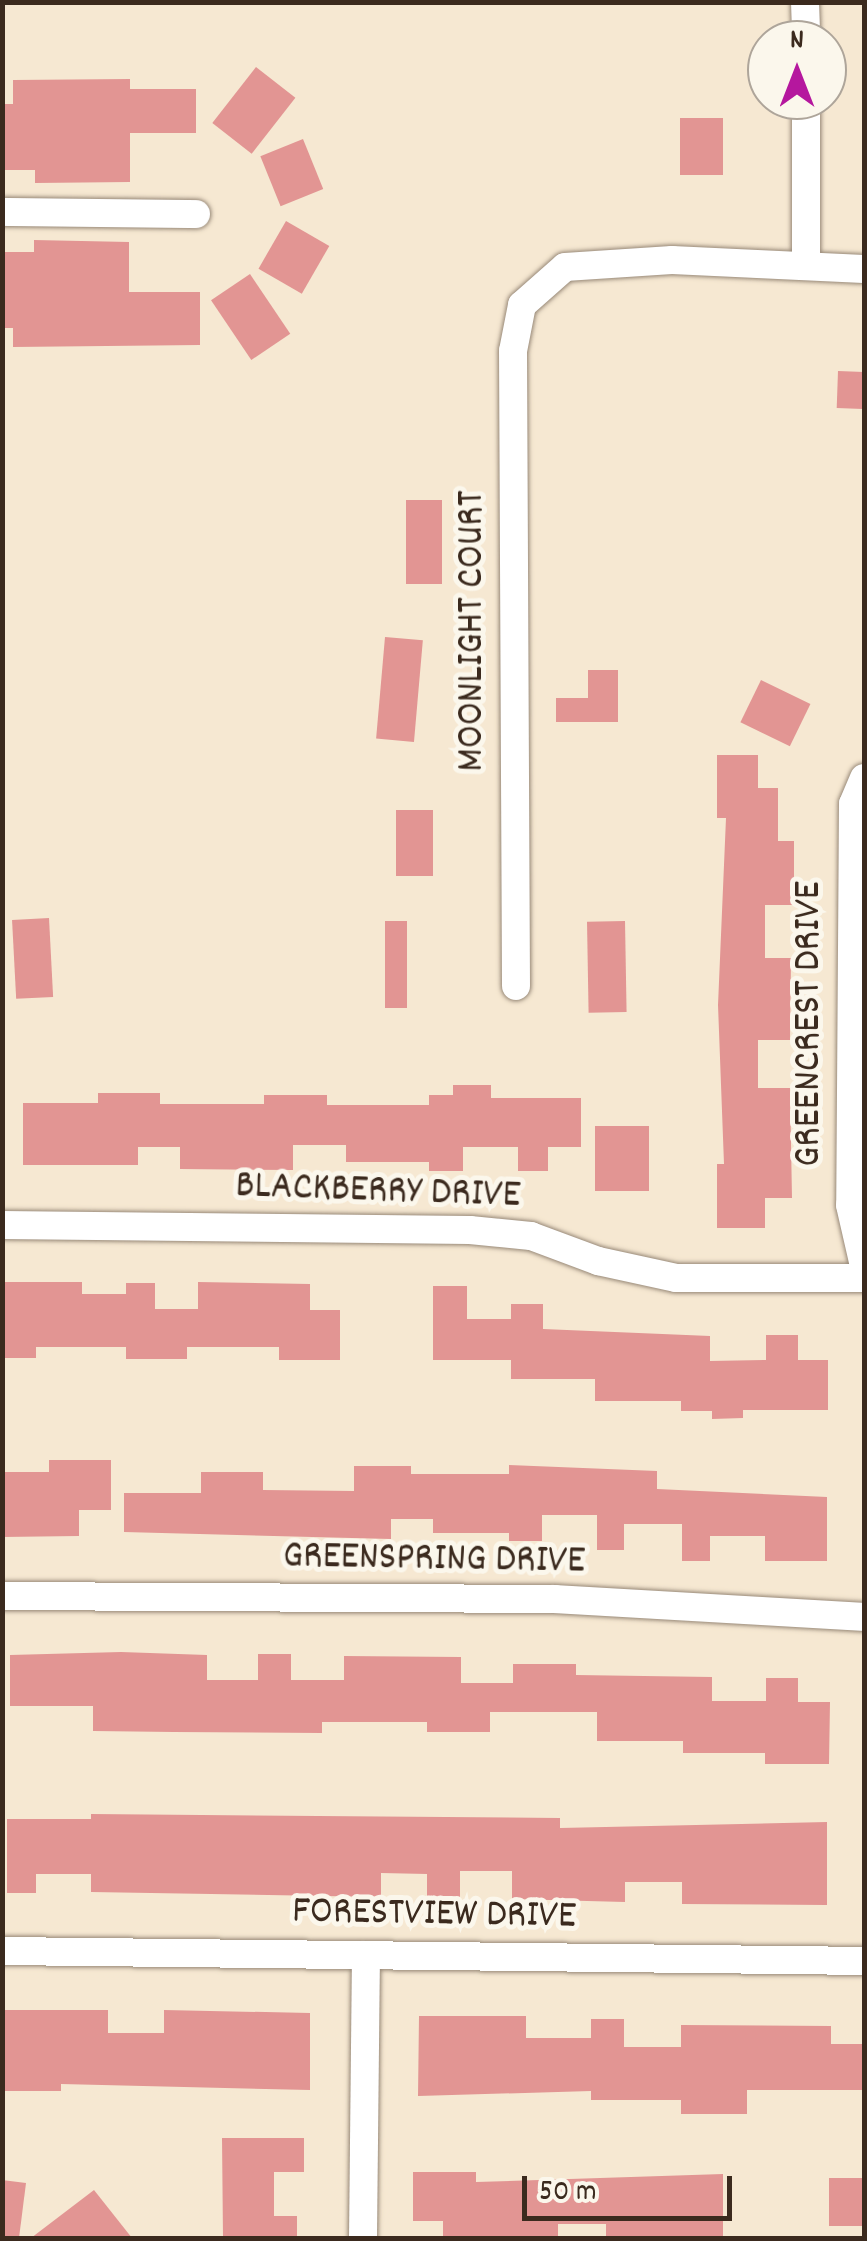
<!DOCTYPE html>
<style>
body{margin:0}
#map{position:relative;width:867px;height:2241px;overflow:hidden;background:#f6e8d2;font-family:Dekko,sans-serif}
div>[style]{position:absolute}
.building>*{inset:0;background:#e29593;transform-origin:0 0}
.roads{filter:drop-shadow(0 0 2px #988978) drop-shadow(0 0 2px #988978)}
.minor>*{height:28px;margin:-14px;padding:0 14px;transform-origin:14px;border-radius:14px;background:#fff}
span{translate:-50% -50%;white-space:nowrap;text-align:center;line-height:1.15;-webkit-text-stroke:10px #fbf7ec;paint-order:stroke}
.street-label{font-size:40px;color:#3b2a1e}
.frame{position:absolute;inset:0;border:5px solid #3b2a1e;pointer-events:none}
.north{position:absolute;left:747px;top:20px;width:100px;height:100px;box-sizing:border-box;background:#fbf7ec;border:2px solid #aea59a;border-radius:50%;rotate:0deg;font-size:28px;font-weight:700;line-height:40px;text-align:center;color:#3b2a1e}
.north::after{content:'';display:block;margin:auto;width:35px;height:45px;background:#b5179e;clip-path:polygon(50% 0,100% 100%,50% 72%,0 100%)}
.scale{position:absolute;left:522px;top:2176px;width:210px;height:45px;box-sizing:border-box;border:5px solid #3b2a1e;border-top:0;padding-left:12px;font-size:30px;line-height:35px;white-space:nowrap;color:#3b2a1e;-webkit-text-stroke:8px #fbf7ec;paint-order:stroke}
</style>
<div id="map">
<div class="building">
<i style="left:256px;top:67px;width:50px;height:71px;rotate:38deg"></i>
<i style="clip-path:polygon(130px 79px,130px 89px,196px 89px,196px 133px,130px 133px,130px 182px,35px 183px,35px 170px,2px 170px,2px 104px,13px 104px,13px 80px)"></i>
<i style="left:680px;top:118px;width:43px;height:57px"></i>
<i style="left:303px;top:139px;width:54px;height:46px;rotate:68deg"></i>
<i style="left:286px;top:221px;width:50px;height:55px;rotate:30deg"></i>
<i style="clip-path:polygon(34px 240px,129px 242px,129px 292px,200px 292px,200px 345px,13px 347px,13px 328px,2px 328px,2px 252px,34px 252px)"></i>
<i style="left:250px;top:274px;width:72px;height:47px;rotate:56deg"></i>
<i style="left:838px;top:371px;width:26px;height:37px;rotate:2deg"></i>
<i style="left:406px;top:500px;width:36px;height:84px"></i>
<i style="left:385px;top:637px;width:38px;height:102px;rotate:5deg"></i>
<i style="clip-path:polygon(588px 670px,618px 670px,618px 722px,556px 722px,556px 698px,588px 698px)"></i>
<i style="left:761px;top:680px;width:55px;height:47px;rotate:26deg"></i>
<i style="clip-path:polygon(717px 755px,758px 755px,758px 788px,778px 788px,778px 841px,794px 841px,794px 905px,765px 905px,765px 958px,791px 958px,790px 1040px,758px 1040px,758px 1088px,790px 1088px,792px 1198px,765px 1198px,765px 1228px,717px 1228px,717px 1164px,724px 1164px,718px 1005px,726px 818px,717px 818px)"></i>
<i style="left:396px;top:810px;width:37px;height:66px"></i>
<i style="left:49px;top:918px;width:79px;height:37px;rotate:87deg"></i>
<i style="left:385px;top:921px;width:22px;height:87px"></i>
<i style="left:625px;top:921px;width:91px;height:38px;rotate:89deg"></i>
<i style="clip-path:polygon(453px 1085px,491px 1085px,491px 1098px,581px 1098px,581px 1147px,548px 1147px,548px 1171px,518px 1171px,518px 1147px,463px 1147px,463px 1171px,429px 1171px,429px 1162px,346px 1162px,346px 1145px,293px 1145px,293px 1170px,180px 1169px,180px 1147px,138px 1147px,138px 1165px,23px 1165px,23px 1103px,98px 1103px,98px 1093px,160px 1093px,160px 1104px,264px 1104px,264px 1095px,327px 1095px,327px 1105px,429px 1105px,429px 1095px,453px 1095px)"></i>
<i style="left:595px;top:1126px;width:54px;height:65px"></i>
<i style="clip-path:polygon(2px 1282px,82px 1282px,82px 1294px,126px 1294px,126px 1283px,155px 1283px,155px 1309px,198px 1309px,198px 1282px,310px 1284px,310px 1310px,340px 1310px,340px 1360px,279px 1360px,279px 1347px,187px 1347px,187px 1359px,126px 1359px,126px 1347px,36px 1347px,36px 1358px,2px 1358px)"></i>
<i style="clip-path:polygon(433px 1286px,467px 1286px,467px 1319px,511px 1319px,511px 1304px,543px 1304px,543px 1329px,710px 1336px,710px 1361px,766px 1360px,766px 1335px,798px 1335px,798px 1360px,828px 1360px,828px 1410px,743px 1410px,743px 1418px,712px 1419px,712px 1411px,681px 1411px,681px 1401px,595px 1401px,595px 1379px,511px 1379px,511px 1360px,433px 1360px)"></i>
<i style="clip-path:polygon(49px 1460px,111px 1460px,111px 1510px,79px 1510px,79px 1536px,2px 1537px,2px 1472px,49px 1472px)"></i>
<i style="clip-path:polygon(509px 1465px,657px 1471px,657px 1489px,827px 1497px,827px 1561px,765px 1561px,765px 1536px,710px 1536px,710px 1561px,682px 1561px,682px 1524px,624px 1524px,624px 1550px,597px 1550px,597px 1515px,542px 1515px,542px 1541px,509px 1541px,509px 1533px,433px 1533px,433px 1519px,391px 1519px,391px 1539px,124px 1532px,124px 1493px,201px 1493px,201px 1472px,263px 1472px,263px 1490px,354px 1491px,354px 1466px,411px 1466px,411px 1474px,509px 1474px)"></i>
<i style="clip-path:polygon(121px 1652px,207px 1655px,207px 1680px,258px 1680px,258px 1654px,291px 1654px,291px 1680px,344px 1680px,344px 1656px,461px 1657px,461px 1683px,513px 1683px,513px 1664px,576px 1664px,576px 1675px,712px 1677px,712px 1701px,766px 1701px,766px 1678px,798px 1678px,798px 1702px,830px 1702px,829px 1764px,765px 1764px,765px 1753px,683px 1753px,683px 1741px,597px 1741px,597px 1712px,490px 1712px,490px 1732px,427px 1732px,427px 1722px,322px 1722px,322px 1733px,174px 1732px,93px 1731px,93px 1706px,10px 1706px,10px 1655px)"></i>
<i style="clip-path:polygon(91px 1814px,560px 1818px,560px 1828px,827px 1822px,827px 1905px,682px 1904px,682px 1882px,625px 1882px,625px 1902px,512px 1899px,512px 1871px,460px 1871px,460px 1897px,427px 1897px,427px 1874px,381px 1873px,381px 1897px,91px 1892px,91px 1874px,36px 1874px,36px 1893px,7px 1893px,7px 1819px,91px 1819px)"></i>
<i style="clip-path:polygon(2px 2010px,108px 2010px,108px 2033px,164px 2033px,164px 2010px,310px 2013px,310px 2090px,61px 2084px,61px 2091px,2px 2091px)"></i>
<i style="clip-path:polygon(419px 2016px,526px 2016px,526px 2038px,591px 2038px,591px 2019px,624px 2019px,624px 2047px,681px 2047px,681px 2025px,831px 2026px,831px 2044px,864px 2044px,864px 2090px,747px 2090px,747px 2114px,681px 2114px,681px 2100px,591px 2100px,591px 2091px,418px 2096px)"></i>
<i style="clip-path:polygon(222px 2138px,304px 2138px,304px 2172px,274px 2172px,274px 2216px,297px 2216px,297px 2238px,223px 2238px)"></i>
<i style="clip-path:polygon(413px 2172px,476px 2172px,476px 2182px,723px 2174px,723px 2238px,606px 2238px,606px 2224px,558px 2224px,558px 2238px,443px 2238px,443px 2221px,413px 2221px)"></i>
<i style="left:829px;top:2178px;width:35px;height:48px"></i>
<i style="clip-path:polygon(2px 2180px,26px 2183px,19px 2238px,2px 2238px)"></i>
<i style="clip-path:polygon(94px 2190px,132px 2238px,31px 2238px)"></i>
</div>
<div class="roads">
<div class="minor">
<i style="left:805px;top:2px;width:38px;rotate:88deg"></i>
<i style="left:806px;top:100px;width:166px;rotate:90deg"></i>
<i style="left:2px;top:212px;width:194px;rotate:0.6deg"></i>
<i style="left:864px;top:778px;width:28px;rotate:113deg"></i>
<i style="left:853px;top:804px;width:401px;rotate:90.4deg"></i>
<i style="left:850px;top:1205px;width:63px;rotate:77.1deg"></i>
<i style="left:516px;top:986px;width:635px;rotate:-90.27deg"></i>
<i style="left:513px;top:351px;width:47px;rotate:-78.9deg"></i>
<i style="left:522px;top:305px;width:57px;rotate:-41.5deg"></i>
<i style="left:565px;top:267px;width:107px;rotate:-3.7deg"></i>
<i style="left:672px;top:260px;width:192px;rotate:2.7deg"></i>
<i style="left:2px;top:1225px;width:468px;rotate:0.6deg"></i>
<i style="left:470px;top:1230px;width:61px;rotate:5.6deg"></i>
<i style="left:531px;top:1236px;width:72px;rotate:20.5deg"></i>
<i style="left:598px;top:1261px;width:80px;rotate:12.3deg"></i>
<i style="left:676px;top:1278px;width:188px"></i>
<i style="left:2px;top:1596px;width:553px;rotate:0.31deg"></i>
<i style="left:555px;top:1599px;width:310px;rotate:3.3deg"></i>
<i style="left:2px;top:1951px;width:862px;rotate:0.66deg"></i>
<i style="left:363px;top:2238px;width:283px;rotate:-89.4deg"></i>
</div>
</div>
<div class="street-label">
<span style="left:474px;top:631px;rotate:-90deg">MOONLIGHT COURT</span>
<span style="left:811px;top:1024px;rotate:-90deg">GREENCREST DRIVE</span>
<span style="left:378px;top:1193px;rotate:2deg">BLACKBERRY DRIVE</span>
<span style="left:434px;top:1561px;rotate:1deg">GREENSPRING DRIVE</span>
<span style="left:434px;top:1916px;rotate:1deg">FORESTVIEW DRIVE</span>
</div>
<div class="frame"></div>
<div class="north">N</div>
<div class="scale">50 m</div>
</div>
